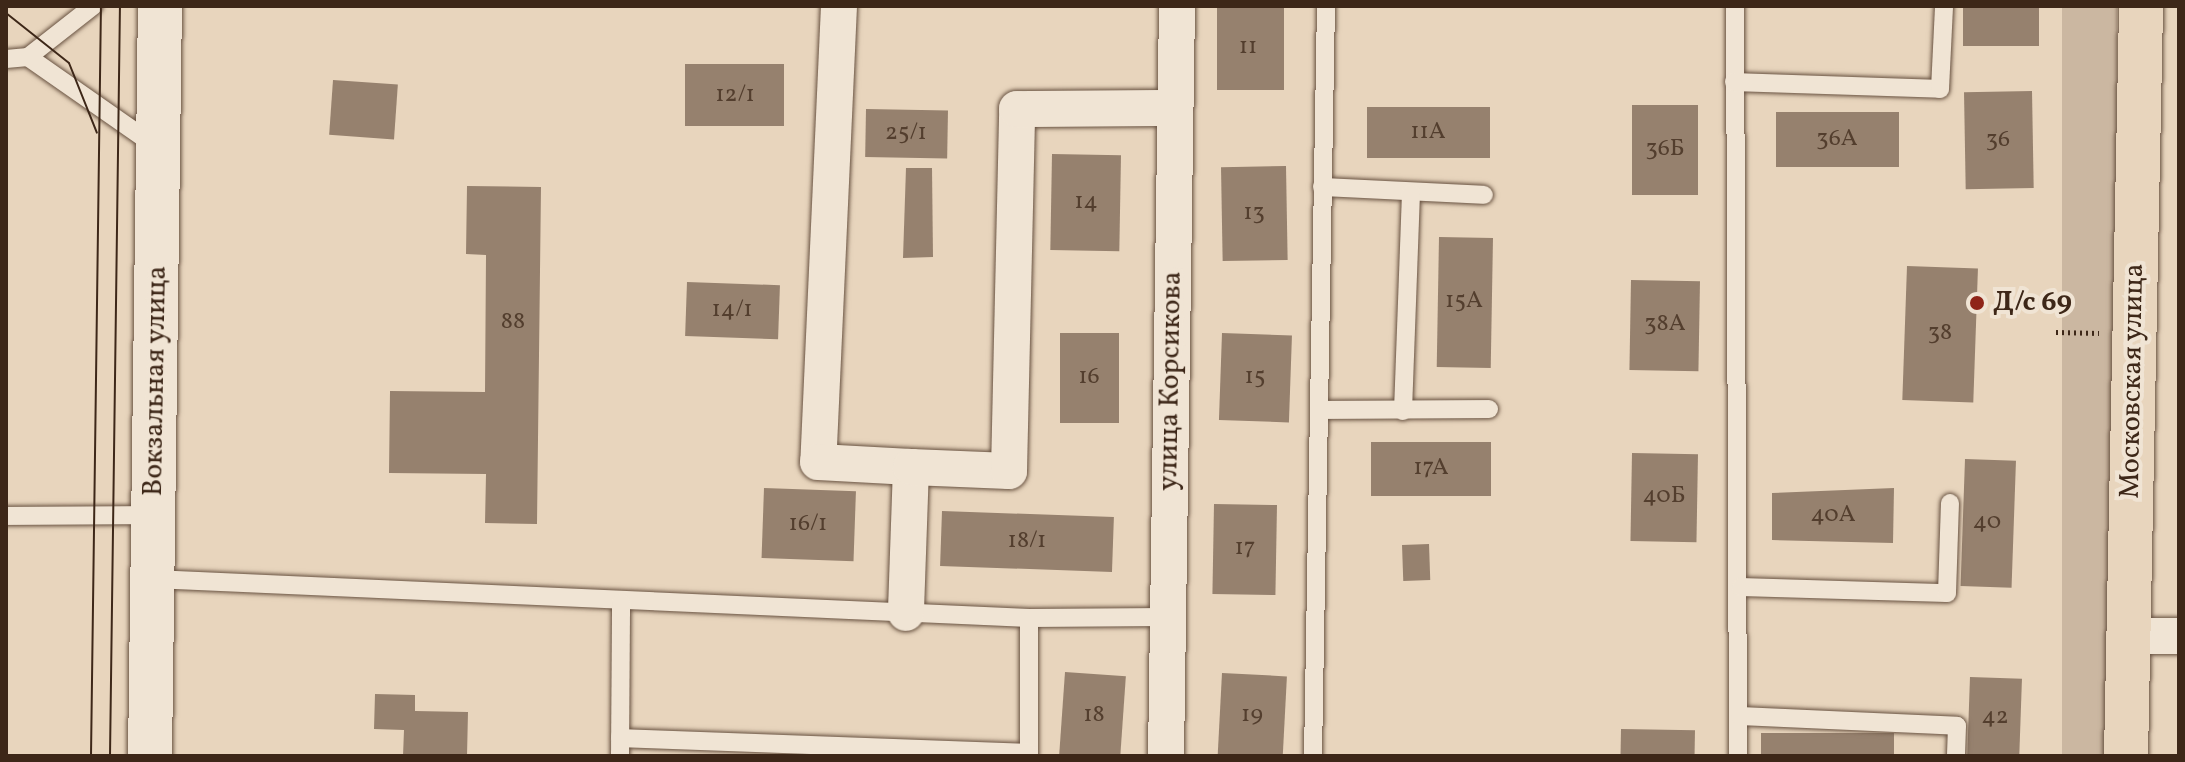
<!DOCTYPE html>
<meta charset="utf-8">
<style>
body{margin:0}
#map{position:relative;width:2185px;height:762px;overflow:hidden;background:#e8d5bd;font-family:Vollkorn,serif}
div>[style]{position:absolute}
.green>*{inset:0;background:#cbb7a1;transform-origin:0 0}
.building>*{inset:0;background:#96816e;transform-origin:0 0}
.path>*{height:5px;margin-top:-2.5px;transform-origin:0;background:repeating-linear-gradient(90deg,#3d2718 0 2px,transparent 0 6px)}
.roads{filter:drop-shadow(0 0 2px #685241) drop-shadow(0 0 2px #685241)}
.lane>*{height:18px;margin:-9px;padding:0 9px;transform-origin:9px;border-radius:9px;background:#f0e4d4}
.street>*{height:36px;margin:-18px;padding:0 18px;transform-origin:18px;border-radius:18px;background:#f0e4d4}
.secondary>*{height:44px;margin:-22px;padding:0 22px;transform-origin:22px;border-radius:22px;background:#f0e4d4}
.primary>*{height:44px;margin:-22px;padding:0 22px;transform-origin:22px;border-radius:22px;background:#e8d5bd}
.tram>*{height:2px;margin:-1px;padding:0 1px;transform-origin:1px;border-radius:1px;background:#3d2718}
.dots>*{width:22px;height:22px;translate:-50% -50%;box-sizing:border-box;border:4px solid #f0e4d4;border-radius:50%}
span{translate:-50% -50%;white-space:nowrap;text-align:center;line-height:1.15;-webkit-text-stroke:8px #f0e4d4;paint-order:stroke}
.number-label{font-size:24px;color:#533e2e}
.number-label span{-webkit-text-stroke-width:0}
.poi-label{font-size:28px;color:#3d2718;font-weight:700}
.left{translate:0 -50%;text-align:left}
.street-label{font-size:28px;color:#3d2718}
.frame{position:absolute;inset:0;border:8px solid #3d2718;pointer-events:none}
</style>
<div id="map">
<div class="green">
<i style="left:2062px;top:6px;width:55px;height:750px"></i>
</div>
<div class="building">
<i style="left:1217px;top:6px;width:67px;height:84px"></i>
<i style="left:1963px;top:6px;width:76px;height:40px"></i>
<i style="left:784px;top:64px;width:62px;height:99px;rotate:90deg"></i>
<i style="left:333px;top:80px;width:65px;height:55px;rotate:4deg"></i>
<i style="left:2032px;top:91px;width:97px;height:68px;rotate:89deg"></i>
<i style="left:1632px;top:105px;width:66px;height:90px"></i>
<i style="left:1367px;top:107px;width:123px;height:51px"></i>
<i style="left:866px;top:109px;width:82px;height:48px;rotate:1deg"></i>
<i style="left:1776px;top:112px;width:123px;height:55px"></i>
<i style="left:1052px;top:154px;width:69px;height:96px;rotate:1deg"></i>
<i style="left:1286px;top:166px;width:94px;height:65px;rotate:89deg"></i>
<i style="clip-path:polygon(906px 168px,932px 168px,933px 257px,903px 258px)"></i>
<i style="clip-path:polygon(467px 186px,541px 187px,537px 524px,485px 523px,486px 474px,389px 473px,390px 391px,485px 392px,486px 255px,466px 254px)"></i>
<i style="left:1439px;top:237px;width:54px;height:130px;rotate:1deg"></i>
<i style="left:1907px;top:266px;width:71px;height:134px;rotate:2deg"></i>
<i style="left:1631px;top:280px;width:69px;height:90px;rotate:1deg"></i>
<i style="left:687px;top:282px;width:93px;height:54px;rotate:2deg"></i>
<i style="left:1060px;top:333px;width:59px;height:90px"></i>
<i style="left:1222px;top:333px;width:70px;height:87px;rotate:2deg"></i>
<i style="left:1371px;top:442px;width:120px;height:54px"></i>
<i style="left:1632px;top:453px;width:66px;height:88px;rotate:1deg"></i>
<i style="left:1965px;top:459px;width:51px;height:127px;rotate:2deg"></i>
<i style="left:764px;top:488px;width:92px;height:70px;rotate:2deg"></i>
<i style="clip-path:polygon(1894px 488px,1893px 543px,1772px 540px,1772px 493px)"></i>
<i style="left:1214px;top:504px;width:63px;height:90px;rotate:1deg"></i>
<i style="left:942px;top:511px;width:172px;height:55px;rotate:2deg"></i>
<i style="left:1429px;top:544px;width:36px;height:27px;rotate:88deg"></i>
<i style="left:1065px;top:672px;width:61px;height:84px;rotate:4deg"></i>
<i style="left:1222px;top:673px;width:65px;height:83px;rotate:3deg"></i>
<i style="left:1970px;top:677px;width:52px;height:79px;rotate:2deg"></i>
<i style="clip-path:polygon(375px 694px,415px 695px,415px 711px,468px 712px,467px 756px,403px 756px,404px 730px,374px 729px)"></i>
<i style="left:1621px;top:729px;width:74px;height:27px;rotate:1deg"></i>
<i style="left:1761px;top:733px;width:133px;height:23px"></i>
</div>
<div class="path">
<i style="left:2056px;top:332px;width:43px;rotate:1.3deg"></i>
</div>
<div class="roads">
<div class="lane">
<i style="left:1735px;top:6px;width:750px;rotate:89.77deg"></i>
<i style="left:28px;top:57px;width:157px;rotate:34.9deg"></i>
<i style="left:6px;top:59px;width:22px;rotate:-5deg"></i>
<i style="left:28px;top:57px;width:83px;rotate:-38.1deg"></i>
<i style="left:1734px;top:82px;width:206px;rotate:1.9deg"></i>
<i style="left:1940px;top:89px;width:83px;rotate:-87.2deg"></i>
<i style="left:1322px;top:187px;width:162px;rotate:2.8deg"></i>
<i style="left:1321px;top:410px;width:168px;rotate:-0.3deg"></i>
<i style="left:1403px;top:411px;width:218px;rotate:-87.9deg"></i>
<i style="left:6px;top:516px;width:149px;rotate:-0.4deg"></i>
<i style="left:153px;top:579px;width:877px;rotate:2.55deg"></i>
<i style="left:1029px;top:618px;width:139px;rotate:-0.4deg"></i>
<i style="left:1741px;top:587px;width:206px;rotate:1.7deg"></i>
<i style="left:1947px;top:593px;width:90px;rotate:-88.1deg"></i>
<i style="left:1029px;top:618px;width:138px;rotate:90deg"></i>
<i style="left:1740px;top:716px;width:217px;rotate:2.6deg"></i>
<i style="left:1957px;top:726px;width:30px;rotate:92deg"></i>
<i style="left:620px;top:738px;width:409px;rotate:2.1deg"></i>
<i style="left:620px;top:756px;width:153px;rotate:-89.6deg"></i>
<i style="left:1313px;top:756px;width:750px;rotate:-89.01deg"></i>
</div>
<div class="street">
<i style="left:839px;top:6px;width:456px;rotate:92.6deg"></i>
<i style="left:818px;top:462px;width:93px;rotate:3.1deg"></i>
<i style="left:911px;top:467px;width:146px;rotate:92deg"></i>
<i style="left:911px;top:467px;width:98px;rotate:2.3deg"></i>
<i style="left:1009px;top:471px;width:362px;rotate:-88.7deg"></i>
<i style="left:1017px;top:109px;width:158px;rotate:-0.4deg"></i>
<i style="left:2128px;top:636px;width:51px"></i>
<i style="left:1166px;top:756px;width:750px;rotate:-89.16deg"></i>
</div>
<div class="secondary">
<i style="left:150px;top:756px;width:750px;rotate:-89.24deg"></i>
</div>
<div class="primary">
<i style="left:2126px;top:756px;width:750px;rotate:-88.85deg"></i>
</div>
</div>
<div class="tram">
<i style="left:6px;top:13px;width:80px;rotate:38.4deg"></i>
<i style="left:69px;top:63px;width:75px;rotate:68.2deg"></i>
<i style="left:91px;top:756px;width:750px;rotate:-89.24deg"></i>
<i style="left:110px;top:756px;width:750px;rotate:-89.24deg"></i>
</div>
<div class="dots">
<i style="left:1977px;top:303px;background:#8f2418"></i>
</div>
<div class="number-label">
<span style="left:1248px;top:48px">11</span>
<span style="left:735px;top:96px">12/1</span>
<span style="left:1428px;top:133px">11А</span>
<span style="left:906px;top:134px">25/1</span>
<span style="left:1837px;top:140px">36А</span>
<span style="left:1998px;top:141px">36</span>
<span style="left:1665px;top:150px">36Б</span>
<span style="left:1086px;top:203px">14</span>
<span style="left:1254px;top:214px">13</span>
<span style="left:1464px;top:302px">15А</span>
<span style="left:732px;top:311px">14/1</span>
<span style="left:513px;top:323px">88</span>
<span style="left:1665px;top:325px">38А</span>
<span style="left:1940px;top:334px">38</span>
<span style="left:1089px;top:378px">16</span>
<span style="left:1255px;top:378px">15</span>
<span style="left:1431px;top:469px">17А</span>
<span style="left:1664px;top:497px">40Б</span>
<span style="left:1833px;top:516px">40А</span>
<span style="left:1987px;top:523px">40</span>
<span style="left:808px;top:525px">16/1</span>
<span style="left:1027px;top:542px">18/1</span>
<span style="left:1245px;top:549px">17</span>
<span style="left:1094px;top:716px">18</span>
<span style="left:1252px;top:716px">19</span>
<span style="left:1995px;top:718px">42</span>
</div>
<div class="poi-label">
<span class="left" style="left:1993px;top:303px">Д/с 69</span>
</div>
<div class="street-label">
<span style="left:156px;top:381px;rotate:-89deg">Вокзальная улица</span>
<span style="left:1171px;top:381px;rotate:-89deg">улица Корсикова</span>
<span style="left:2133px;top:381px;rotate:-89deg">Московская улица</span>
</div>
<div class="frame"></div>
</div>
